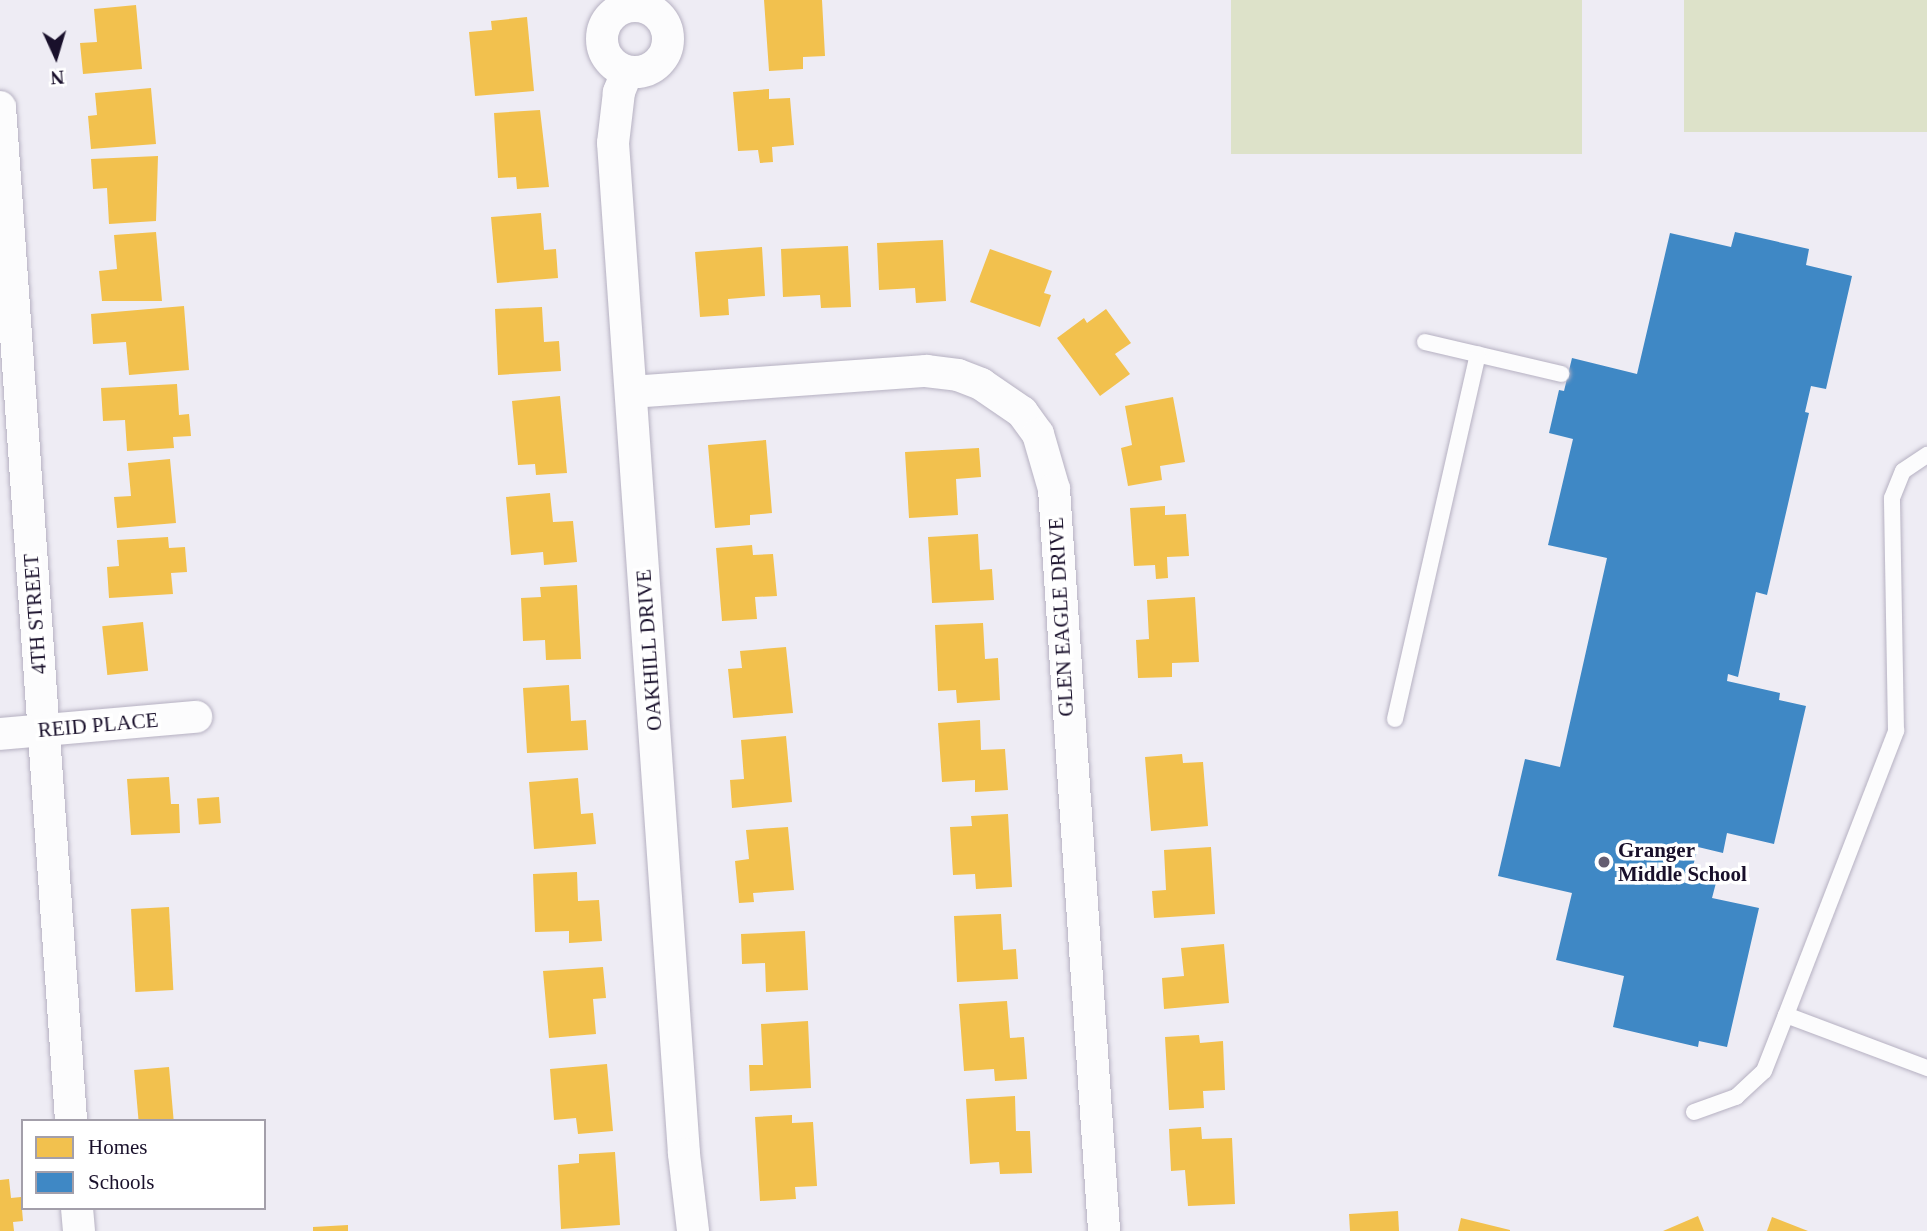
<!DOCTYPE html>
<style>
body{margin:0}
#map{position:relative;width:1927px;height:1231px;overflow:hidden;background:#eeecf4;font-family:Georgia,serif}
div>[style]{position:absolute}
.green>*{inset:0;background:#dde2c9;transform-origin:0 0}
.homes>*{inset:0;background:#f2c14e;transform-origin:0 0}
.schools>*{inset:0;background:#3f88c5}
.roads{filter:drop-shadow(0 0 2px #b6b1c2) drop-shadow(0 0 2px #b6b1c2)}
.lane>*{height:16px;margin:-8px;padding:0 8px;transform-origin:8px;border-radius:8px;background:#fcfcfd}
.street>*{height:32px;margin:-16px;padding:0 16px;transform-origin:16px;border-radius:16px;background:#fcfcfd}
.street>.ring{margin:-16px;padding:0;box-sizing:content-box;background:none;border:32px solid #fcfcfd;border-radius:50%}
.dots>*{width:19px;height:19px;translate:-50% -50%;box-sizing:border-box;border:4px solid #fff;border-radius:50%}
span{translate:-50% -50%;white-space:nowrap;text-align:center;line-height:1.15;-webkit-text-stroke:7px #fff;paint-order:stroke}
.street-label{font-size:21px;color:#19102b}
.poi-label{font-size:21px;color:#19102b;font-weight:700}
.left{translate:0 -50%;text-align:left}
.legend{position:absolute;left:21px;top:1119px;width:245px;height:91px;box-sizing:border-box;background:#fff;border:2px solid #a39faa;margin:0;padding:9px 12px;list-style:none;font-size:21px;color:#19102b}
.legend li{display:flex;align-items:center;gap:14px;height:35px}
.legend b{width:35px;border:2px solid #a39faa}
.north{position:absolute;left:21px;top:21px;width:70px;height:70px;-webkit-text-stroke:5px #fff;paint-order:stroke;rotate:176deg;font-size:19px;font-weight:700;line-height:28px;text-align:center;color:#19102b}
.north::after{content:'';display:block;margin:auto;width:24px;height:32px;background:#19102b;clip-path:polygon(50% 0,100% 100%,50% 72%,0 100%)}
</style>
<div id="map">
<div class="green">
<i style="left:1231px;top:0;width:351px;height:154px"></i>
<i style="left:1684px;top:0;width:243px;height:132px"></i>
</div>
<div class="homes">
<i style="clip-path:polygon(764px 0,822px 0,825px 56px,803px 57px,803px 69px,769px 71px)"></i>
<i style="clip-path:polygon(136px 5px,142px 69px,83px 74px,80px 43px,97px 42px,94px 9px)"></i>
<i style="clip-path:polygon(527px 17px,534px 91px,475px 96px,469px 32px,492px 30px,491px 21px)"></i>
<i style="clip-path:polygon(151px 88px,156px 144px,91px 149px,88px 116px,97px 115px,95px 93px)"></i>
<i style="clip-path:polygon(769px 89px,769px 99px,790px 98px,794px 145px,772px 147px,773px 162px,760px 163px,758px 150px,738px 151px,733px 92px)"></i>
<i style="clip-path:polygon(540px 110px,549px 187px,517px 189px,516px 177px,498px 178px,494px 113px)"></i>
<i style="clip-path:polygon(158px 156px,156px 221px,109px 224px,107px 188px,93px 189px,91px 159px)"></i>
<i style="clip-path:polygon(541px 213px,544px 250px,556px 249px,558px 278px,497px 283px,491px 217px)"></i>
<i style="clip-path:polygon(156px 232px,162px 301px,102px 301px,99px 271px,117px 269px,114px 235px)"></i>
<i style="clip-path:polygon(943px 240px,946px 301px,916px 303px,915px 288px,879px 290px,877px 243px)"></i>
<i style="clip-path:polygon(848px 246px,851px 307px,821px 308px,820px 295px,783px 297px,781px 249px)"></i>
<i style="clip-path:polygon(762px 247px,765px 296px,728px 299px,729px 315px,700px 317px,695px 252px)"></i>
<i style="clip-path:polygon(990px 249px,1052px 271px,1044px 293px,1051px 295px,1040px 327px,970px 302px)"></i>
<i style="clip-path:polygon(184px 306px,189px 370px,129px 375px,126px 342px,93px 344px,91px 314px)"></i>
<i style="clip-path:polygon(542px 307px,544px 342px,559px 341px,561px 371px,498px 375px,495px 309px)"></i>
<i style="clip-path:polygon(1106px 309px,1131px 343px,1115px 354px,1130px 374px,1100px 396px,1057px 338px,1084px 318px,1087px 323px)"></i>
<i style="clip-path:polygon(177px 384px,179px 415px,189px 414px,191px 436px,173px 437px,174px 448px,127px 451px,125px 420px,103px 421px,101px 388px)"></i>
<i style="clip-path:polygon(560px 396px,567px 473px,536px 475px,535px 464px,518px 465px,512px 401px)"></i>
<i style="clip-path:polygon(1173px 397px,1185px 462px,1160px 466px,1162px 480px,1128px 486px,1121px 448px,1132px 445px,1125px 406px)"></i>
<i style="clip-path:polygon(766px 440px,772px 513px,750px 515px,750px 525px,715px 528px,708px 445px)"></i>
<i style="clip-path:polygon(979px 448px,981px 477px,956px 479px,958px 515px,909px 518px,905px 452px)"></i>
<i style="clip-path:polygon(170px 459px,176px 523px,117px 528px,114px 497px,131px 496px,128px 463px)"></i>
<i style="clip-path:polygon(550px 493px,553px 522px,573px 521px,577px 562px,544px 565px,543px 552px,511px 555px,506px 497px)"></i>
<i style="clip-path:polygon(1165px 506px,1165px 515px,1186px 514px,1189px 556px,1167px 557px,1168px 578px,1156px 579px,1155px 565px,1134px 566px,1130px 508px)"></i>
<i style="clip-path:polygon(978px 534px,980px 570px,992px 569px,994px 600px,932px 603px,928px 537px)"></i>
<i style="clip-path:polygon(168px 537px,169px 548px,185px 547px,187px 572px,171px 573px,173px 594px,109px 598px,107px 567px,119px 566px,117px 540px)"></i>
<i style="clip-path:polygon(752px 545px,753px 555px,773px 554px,777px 596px,755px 597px,757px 619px,722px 621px,716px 548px)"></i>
<i style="clip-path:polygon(577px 585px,581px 659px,546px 660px,545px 640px,523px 641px,521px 598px,541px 597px,540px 587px)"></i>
<i style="clip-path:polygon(1195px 597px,1199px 662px,1172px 663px,1172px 677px,1138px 678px,1136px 640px,1149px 639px,1147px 600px)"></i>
<i style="left:143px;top:622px;width:49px;height:41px;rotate:84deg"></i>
<i style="clip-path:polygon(983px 623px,985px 659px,998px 658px,1000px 700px,957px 703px,956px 690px,938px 691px,935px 625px)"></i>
<i style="clip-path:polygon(786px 647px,793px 713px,733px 718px,728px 669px,742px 668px,740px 651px)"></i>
<i style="clip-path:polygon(569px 685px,571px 721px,586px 720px,588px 750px,527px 753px,523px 688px)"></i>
<i style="clip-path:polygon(980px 720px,981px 750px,1005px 749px,1008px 790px,975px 792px,975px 780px,942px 782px,938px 723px)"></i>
<i style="clip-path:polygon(786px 736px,792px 802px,732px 808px,730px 780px,744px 779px,741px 740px)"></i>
<i style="clip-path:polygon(1182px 754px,1183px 763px,1203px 762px,1208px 826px,1151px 831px,1145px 757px)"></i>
<i style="clip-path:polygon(169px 777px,171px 804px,179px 804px,180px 833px,131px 835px,127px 779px)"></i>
<i style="clip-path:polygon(578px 778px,581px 814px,593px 813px,596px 844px,534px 849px,529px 782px)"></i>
<i style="left:219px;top:797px;width:26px;height:22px;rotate:86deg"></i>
<i style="clip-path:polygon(1008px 814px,1012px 887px,976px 889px,975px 874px,953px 875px,950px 827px,972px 826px,971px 816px)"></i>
<i style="clip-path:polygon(788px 827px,794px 890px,753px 893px,754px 902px,739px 903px,735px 861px,749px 859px,746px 830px)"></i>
<i style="clip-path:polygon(1211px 847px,1215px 914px,1154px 918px,1152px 891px,1166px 890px,1164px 850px)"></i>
<i style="clip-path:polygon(577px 872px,578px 901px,599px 900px,602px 941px,569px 943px,569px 931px,535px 932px,533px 874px)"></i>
<i style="left:169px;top:907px;width:83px;height:38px;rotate:87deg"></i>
<i style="clip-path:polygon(1001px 914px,1003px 950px,1016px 949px,1018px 979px,957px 982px,954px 916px)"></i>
<i style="clip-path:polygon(805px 931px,808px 990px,766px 992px,765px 963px,742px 964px,741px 934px)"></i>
<i style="clip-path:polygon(1224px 944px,1229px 1003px,1164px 1009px,1162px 978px,1184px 976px,1181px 948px)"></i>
<i style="clip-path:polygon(603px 967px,606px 998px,593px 999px,596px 1034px,549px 1038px,543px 971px)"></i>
<i style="clip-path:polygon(1007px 1001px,1010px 1038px,1024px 1037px,1027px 1079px,995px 1081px,994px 1069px,964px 1071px,959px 1004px)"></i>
<i style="clip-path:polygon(808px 1021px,811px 1088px,750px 1091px,749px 1065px,763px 1065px,761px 1024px)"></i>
<i style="clip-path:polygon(1199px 1035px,1200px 1043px,1223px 1041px,1225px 1090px,1203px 1091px,1204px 1108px,1169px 1110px,1165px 1037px)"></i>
<i style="clip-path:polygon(607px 1064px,613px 1131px,578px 1134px,576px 1118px,554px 1120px,550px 1069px)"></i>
<i style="left:169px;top:1067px;width:54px;height:35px;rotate:85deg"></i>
<i style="clip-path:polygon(1015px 1096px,1016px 1131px,1030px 1131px,1032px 1173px,1000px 1174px,999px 1162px,970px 1164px,966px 1099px)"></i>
<i style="clip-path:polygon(792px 1115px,792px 1123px,813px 1122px,817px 1186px,795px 1187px,796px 1199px,760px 1201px,755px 1117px)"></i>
<i style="clip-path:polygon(1201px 1127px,1202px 1139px,1232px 1138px,1235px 1204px,1188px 1206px,1185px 1170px,1171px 1171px,1169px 1129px)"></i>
<i style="clip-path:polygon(615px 1152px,620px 1225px,561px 1229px,558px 1165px,579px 1163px,579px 1154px)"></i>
<i style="clip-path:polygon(9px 1179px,11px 1198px,21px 1197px,23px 1221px,13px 1222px,14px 1231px,0 1231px,0 1180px)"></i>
<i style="clip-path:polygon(1398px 1211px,1399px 1231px,1350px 1231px,1349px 1214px)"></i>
<i style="clip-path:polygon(1698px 1216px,1704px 1231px,1663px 1231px)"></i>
<i style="clip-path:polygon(1772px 1217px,1808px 1231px,1767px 1231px)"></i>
<i style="clip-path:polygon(1461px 1218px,1510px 1230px,1510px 1231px,1458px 1231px)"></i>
<i style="clip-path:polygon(348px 1225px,348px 1231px,313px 1231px,313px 1227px)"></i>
</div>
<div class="schools">
<i style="clip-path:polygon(1735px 232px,1809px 249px,1806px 265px,1852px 276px,1826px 389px,1811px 386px,1805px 412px,1809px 413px,1767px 595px,1756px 592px,1738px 677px,1728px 674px,1727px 681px,1780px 693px,1779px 700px,1806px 706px,1774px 844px,1727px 833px,1723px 853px,1698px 847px,1691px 874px,1717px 879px,1712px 898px,1759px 908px,1727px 1047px,1699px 1041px,1698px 1047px,1613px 1027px,1624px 976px,1556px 960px,1572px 893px,1498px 876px,1525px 759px,1560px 767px,1607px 558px,1548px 545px,1573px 439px,1549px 433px,1559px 390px,1564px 391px,1572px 358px,1637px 374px,1670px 233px,1731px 247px)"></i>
</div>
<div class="roads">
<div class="lane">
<i style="left:1425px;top:342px;width:140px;rotate:13.2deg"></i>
<i style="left:1395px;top:719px;width:374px;rotate:-77.2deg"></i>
<i style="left:1786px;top:1015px;width:305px;rotate:-68.8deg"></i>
<i style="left:1896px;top:731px;width:233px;rotate:-91deg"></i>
<i style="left:1892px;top:498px;width:29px;rotate:-68deg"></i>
<i style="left:1903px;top:471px;width:29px;rotate:-34deg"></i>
<i style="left:1694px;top:1112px;width:45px;rotate:-19.7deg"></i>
<i style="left:1736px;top:1097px;width:38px;rotate:-43deg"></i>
<i style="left:1764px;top:1071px;width:60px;rotate:-68.6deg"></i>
<i style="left:1786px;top:1015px;width:151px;rotate:20.6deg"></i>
</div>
<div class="street">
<i class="ring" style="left:602px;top:6px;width:34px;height:34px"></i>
<i style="left:627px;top:72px;width:22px;rotate:112deg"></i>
<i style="left:619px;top:92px;width:51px;rotate:96.7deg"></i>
<i style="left:613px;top:143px;width:1013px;rotate:85.98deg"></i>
<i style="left:684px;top:1154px;width:78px;rotate:83.3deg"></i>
<i style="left:0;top:107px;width:1016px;rotate:85.99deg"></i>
<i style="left:631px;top:392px;width:296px;rotate:-4.1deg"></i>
<i style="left:926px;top:371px;width:32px;rotate:7deg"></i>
<i style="left:958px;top:375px;width:25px;rotate:21deg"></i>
<i style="left:981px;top:384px;width:50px;rotate:34.3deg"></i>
<i style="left:1022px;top:412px;width:27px;rotate:54deg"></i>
<i style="left:1038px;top:434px;width:57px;rotate:73.8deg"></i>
<i style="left:1054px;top:489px;width:744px;rotate:86.14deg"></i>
<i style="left:0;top:734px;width:197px;rotate:-5deg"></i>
<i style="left:77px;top:1208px;width:23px;rotate:85deg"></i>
</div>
</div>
<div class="dots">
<i style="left:1604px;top:862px;background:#645d71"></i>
</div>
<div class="street-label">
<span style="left:35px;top:614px;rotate:-94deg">4TH STREET</span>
<span style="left:1061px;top:617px;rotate:-93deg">GLEN EAGLE DRIVE</span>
<span style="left:649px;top:650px;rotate:-94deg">OAKHILL DRIVE</span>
<span style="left:98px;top:725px;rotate:-5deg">REID PLACE</span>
</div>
<div class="poi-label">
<span class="left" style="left:1618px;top:862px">Granger<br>Middle School</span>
</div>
<ul class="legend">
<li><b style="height:19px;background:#f2c14e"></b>Homes</li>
<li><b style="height:19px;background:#3f88c5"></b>Schools</li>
</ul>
<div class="north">N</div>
</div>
